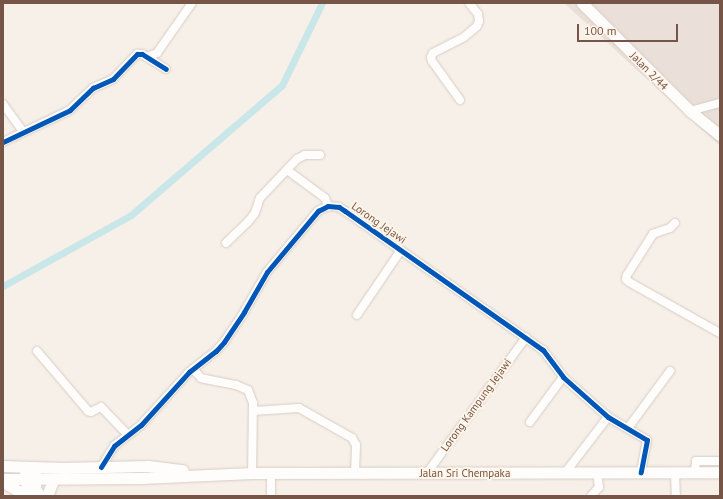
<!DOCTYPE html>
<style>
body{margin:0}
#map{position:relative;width:723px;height:499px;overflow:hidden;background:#f7f0e8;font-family:"PT Sans",sans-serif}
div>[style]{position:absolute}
.industrial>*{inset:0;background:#eae0d9}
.canal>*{height:7px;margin:-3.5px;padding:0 3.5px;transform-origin:3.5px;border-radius:3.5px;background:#c9e7e8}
.roads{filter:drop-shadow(0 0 1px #d6ccc5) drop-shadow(0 0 1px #d6ccc5)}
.street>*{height:8px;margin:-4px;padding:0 4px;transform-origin:4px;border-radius:4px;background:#fefdfc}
.secondary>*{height:11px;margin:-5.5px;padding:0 5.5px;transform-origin:5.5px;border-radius:5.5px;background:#fefdfc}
.cycleway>*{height:5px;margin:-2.5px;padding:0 2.5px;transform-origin:2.5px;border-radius:2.5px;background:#0057b8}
span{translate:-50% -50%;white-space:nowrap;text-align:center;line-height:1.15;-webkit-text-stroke:3.5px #fff5e9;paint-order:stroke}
.street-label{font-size:11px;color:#765547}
.frame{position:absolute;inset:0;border:4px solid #765547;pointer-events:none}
.scale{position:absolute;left:577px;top:24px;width:101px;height:18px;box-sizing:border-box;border:2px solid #765547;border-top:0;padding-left:5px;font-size:12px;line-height:14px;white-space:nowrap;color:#765547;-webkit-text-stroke:3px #fff5e9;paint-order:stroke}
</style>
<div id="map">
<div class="industrial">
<i style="clip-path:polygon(564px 3px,720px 3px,720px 146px)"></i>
</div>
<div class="canal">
<i style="left:3px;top:286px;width:146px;rotate:-29deg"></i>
<i style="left:131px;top:215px;width:199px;rotate:-40.7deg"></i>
<i style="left:282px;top:85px;width:91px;rotate:-64deg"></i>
</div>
<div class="roads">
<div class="street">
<i style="left:147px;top:57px;width:11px;rotate:-22deg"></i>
<i style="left:157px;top:53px;width:61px;rotate:-55deg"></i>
<i style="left:460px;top:100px;width:48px;rotate:-125.7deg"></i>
<i style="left:432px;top:61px;width:4px;rotate:-104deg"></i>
<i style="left:431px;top:57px;width:4px;rotate:-63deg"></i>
<i style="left:433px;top:53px;width:35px;rotate:-27deg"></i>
<i style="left:464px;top:37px;width:17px;rotate:-40deg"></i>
<i style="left:477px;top:26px;width:5px;rotate:-68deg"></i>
<i style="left:479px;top:21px;width:7px;rotate:-98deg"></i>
<i style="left:478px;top:14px;width:14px;rotate:-129deg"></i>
<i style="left:3px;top:104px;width:34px;rotate:54deg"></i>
<i style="left:690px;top:111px;width:31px;rotate:-15deg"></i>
<i style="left:3px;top:142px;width:74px;rotate:-25.5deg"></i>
<i style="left:70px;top:110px;width:32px;rotate:-44deg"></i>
<i style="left:93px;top:88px;width:22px;rotate:-24deg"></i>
<i style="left:113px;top:79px;width:35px;rotate:-46deg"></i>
<i style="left:137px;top:54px;width:5px"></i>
<i style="left:142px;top:54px;width:28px;rotate:32deg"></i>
<i style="left:287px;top:170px;width:47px;rotate:36.4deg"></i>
<i style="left:325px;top:198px;width:9px;rotate:69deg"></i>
<i style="left:675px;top:223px;width:7px;rotate:135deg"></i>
<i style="left:670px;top:228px;width:18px;rotate:161deg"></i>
<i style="left:653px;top:234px;width:49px;rotate:122.4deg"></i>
<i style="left:627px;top:275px;width:4px;rotate:104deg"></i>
<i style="left:626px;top:279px;width:4px;rotate:45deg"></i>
<i style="left:629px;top:282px;width:104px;rotate:29.3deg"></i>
<i style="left:226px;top:243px;width:30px;rotate:-44deg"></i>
<i style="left:248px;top:222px;width:11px;rotate:-52deg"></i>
<i style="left:255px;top:213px;width:16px;rotate:-72deg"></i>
<i style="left:260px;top:198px;width:54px;rotate:-46.5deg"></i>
<i style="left:297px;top:159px;width:9px;rotate:-27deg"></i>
<i style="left:305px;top:155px;width:15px"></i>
<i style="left:357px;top:315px;width:78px;rotate:-55.9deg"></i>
<i style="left:37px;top:351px;width:79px;rotate:49.6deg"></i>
<i style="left:88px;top:411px;width:3px;rotate:18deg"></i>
<i style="left:91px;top:412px;width:11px;rotate:-27deg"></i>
<i style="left:101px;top:407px;width:37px;rotate:46deg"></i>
<i style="left:193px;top:369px;width:12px;rotate:48deg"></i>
<i style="left:201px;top:378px;width:4px;rotate:14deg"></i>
<i style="left:205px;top:379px;width:32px;rotate:11deg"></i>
<i style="left:236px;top:385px;width:13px;rotate:23deg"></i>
<i style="left:248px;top:390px;width:14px;rotate:69deg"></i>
<i style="left:253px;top:403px;width:70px;rotate:90.8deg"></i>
<i style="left:253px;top:411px;width:46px;rotate:-3.7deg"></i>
<i style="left:299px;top:408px;width:61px;rotate:29.5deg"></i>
<i style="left:352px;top:438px;width:8px;rotate:60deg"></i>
<i style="left:356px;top:445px;width:28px;rotate:92deg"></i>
<i style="left:530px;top:422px;width:56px;rotate:-53.7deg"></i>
<i style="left:628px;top:428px;width:71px;rotate:-53.6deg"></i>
<i style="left:101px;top:467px;width:25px;rotate:-58deg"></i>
<i style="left:114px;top:446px;width:34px;rotate:-38deg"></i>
<i style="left:141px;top:425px;width:72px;rotate:-47.8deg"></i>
<i style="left:189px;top:372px;width:34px;rotate:-38deg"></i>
<i style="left:216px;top:351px;width:12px;rotate:-48deg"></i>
<i style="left:224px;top:342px;width:36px;rotate:-56deg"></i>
<i style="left:244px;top:312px;width:46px;rotate:-60.1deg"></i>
<i style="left:267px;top:272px;width:80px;rotate:-50.1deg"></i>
<i style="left:318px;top:211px;width:11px;rotate:-27deg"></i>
<i style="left:328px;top:206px;width:11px;rotate:5deg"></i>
<i style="left:339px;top:207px;width:7px;rotate:34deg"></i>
<i style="left:345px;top:211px;width:242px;rotate:35.1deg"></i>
<i style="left:543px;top:350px;width:34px;rotate:53deg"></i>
<i style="left:563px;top:377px;width:60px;rotate:41.6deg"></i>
<i style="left:608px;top:417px;width:45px;rotate:30.5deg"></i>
<i style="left:647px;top:440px;width:33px;rotate:101deg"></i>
<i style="left:675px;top:472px;width:24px;rotate:88deg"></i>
<i style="left:695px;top:472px;width:11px;rotate:-85deg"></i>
<i style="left:696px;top:461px;width:24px"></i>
<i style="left:427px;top:473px;width:168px;rotate:-53.9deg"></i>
<i style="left:565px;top:473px;width:71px;rotate:-52.5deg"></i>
<i style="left:271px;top:496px;width:23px;rotate:-90deg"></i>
<i style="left:591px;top:496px;width:12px;rotate:-48deg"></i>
<i style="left:599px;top:487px;width:14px;rotate:-98deg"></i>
</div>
<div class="secondary">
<i style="left:582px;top:3px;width:153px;rotate:45deg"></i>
<i style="left:690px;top:111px;width:38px;rotate:39deg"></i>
<i style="left:3px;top:466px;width:60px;rotate:1.9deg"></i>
<i style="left:63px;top:468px;width:85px;rotate:-1.3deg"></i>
<i style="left:148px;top:466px;width:35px;rotate:7deg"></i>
<i style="left:35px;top:472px;width:17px;rotate:90deg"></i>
<i style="left:35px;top:489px;width:9px;rotate:54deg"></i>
<i style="left:25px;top:474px;width:16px;rotate:83deg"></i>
<i style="left:27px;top:490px;width:7px;rotate:63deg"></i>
<i style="left:3px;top:479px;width:138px;rotate:-0.4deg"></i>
<i style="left:141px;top:478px;width:111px;rotate:-2.6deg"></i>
<i style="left:252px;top:473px;width:468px;rotate:-0.1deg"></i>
<i style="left:3px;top:482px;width:28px;rotate:30deg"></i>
<i style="left:47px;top:496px;width:17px;rotate:-69deg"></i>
</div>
</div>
<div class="cycleway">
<i style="left:3px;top:142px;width:74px;rotate:-25.5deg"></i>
<i style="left:70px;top:110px;width:32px;rotate:-44deg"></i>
<i style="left:93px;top:88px;width:22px;rotate:-24deg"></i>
<i style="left:113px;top:79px;width:35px;rotate:-46deg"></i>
<i style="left:137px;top:54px;width:5px"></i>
<i style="left:142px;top:54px;width:28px;rotate:32deg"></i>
<i style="left:101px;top:467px;width:25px;rotate:-58deg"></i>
<i style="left:114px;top:446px;width:34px;rotate:-38deg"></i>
<i style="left:141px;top:425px;width:72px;rotate:-47.8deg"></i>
<i style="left:189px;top:372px;width:34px;rotate:-38deg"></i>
<i style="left:216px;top:351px;width:12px;rotate:-48deg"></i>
<i style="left:224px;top:342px;width:36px;rotate:-56deg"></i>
<i style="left:244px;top:312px;width:46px;rotate:-60.1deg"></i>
<i style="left:267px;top:272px;width:80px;rotate:-50.1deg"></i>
<i style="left:318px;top:211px;width:11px;rotate:-27deg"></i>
<i style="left:328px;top:206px;width:11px;rotate:5deg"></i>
<i style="left:339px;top:207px;width:7px;rotate:34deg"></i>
<i style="left:345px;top:211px;width:242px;rotate:35.1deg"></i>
<i style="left:543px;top:350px;width:34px;rotate:53deg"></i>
<i style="left:563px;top:377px;width:60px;rotate:41.6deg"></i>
<i style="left:608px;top:417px;width:45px;rotate:30.5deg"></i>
<i style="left:647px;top:440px;width:33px;rotate:101deg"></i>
</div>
<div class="street-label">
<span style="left:649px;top:71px;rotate:45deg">Jalan 2/44</span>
<span style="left:379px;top:223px;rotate:35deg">Lorong Jejawi</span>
<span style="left:476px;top:405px;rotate:-54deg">Lorong Kampung Jejawi</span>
<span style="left:465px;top:473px">Jalan Sri Chempaka</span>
</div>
<div class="frame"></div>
<div class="scale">100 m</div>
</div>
